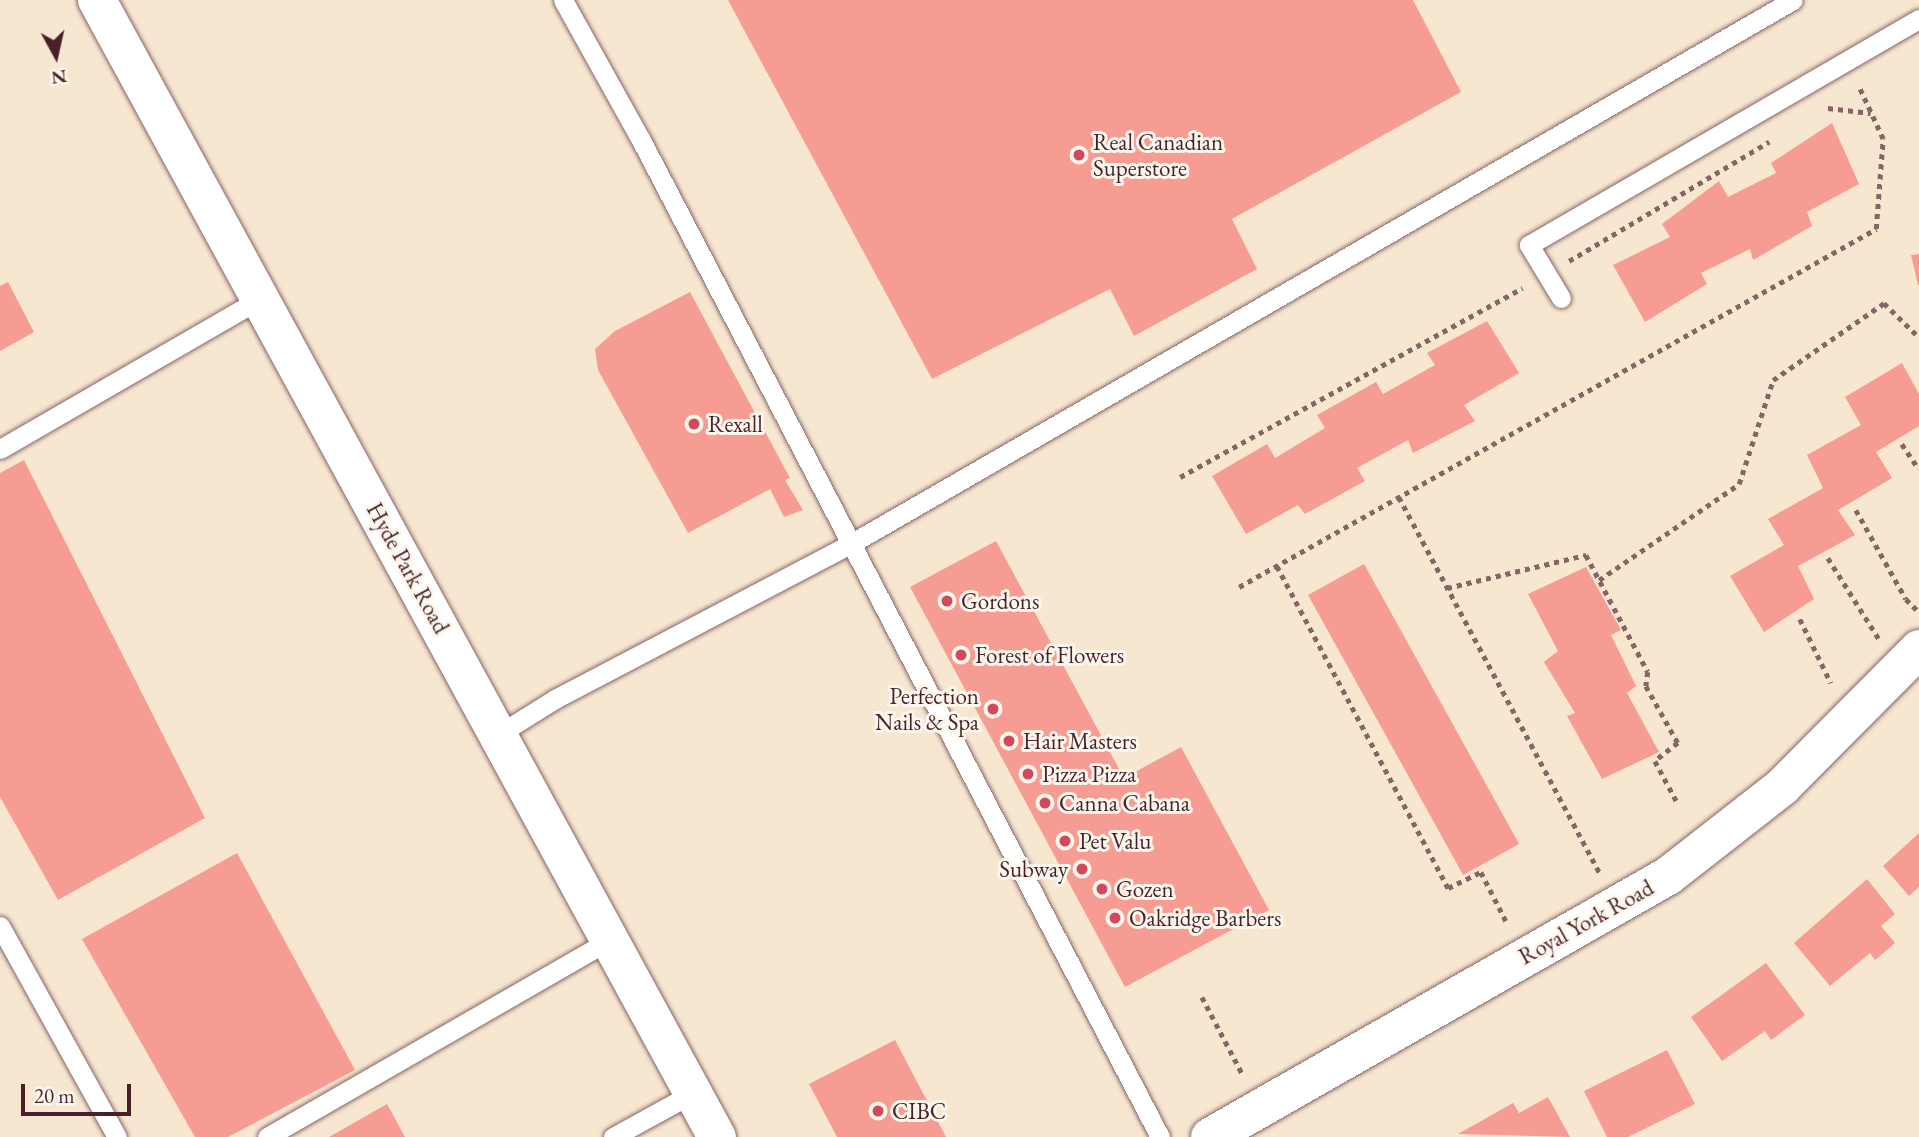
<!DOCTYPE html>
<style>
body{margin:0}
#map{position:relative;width:1919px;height:1137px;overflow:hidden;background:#f7e7d1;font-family:"EB Garamond",serif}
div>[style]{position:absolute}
.building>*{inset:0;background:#f69c92;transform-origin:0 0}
.path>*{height:4.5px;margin-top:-2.25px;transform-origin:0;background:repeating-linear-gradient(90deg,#876565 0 5px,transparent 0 10px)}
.roads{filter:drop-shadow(0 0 2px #876565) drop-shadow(0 0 2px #876565)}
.lane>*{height:19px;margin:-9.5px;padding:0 9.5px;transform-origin:9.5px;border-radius:9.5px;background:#fff}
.secondary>*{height:38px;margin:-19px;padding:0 19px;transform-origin:19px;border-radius:19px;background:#fff}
.dots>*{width:19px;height:19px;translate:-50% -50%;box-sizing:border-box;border:4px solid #fbf7ec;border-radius:50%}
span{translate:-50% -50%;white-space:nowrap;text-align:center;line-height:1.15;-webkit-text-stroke:6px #fbf7ec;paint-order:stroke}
.poi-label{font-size:23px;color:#4a1f2b}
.left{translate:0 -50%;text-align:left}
.right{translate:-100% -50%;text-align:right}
.street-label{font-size:23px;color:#4a1f2b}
.north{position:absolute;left:21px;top:21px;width:70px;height:70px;-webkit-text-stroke:5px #fbf7ec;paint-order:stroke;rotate:172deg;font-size:19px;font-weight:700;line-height:28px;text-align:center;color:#4a1f2b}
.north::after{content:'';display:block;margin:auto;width:24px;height:32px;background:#4a1f2b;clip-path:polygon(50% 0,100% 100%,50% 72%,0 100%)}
.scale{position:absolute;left:21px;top:1084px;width:110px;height:32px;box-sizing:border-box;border:4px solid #4a1f2b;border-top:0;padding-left:9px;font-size:21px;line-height:24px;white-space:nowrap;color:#4a1f2b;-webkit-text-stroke:5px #fbf7ec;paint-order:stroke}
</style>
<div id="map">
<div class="building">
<i style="clip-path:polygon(728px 0,1413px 0,1461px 92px,1232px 219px,1257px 269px,1134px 336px,1110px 289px,932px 379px)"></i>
<i style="clip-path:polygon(1832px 123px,1859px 184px,1807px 212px,1812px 226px,1753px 260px,1750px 249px,1701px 273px,1707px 284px,1645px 322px,1613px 265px,1670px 237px,1662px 224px,1719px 181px,1728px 197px,1776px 173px,1771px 163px)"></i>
<i style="clip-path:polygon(1919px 254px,1919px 285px,1918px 285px,1911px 255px)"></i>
<i style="clip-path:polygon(8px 282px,34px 332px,0 351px,0 286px)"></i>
<i style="clip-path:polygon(690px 292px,790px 478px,785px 480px,803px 510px,784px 517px,770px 489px,688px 533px,598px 370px,595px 349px,615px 331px)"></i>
<i style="clip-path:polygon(1487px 321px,1519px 373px,1464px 405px,1475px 421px,1413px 453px,1408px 440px,1357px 468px,1365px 481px,1305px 514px,1298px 505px,1246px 534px,1212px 476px,1267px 444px,1275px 458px,1325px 428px,1317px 415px,1376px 382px,1383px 394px,1435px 365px,1427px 353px)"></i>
<i style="clip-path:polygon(1902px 363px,1919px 394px,1919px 426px,1876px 452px,1892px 478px,1838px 510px,1855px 535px,1798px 566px,1814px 599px,1764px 632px,1730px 576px,1784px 545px,1768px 519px,1823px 488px,1807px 455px,1861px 425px,1845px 397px)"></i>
<i style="clip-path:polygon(24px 460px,205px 818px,58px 900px,0 797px,0 473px)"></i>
<i style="clip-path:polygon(996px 541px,1124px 778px,1181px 747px,1269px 910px,1125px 987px,910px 587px)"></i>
<i style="left:1364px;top:564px;width:320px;height:64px;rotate:61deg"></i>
<i style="clip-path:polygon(1586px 567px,1621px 630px,1611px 635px,1636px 686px,1627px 693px,1659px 752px,1602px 779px,1567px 716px,1575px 713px,1544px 662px,1558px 651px,1528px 594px)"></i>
<i style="clip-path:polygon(1919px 833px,1919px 887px,1909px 896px,1883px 866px)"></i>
<i style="clip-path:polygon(237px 853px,355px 1070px,228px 1137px,195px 1137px,82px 939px)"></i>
<i style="clip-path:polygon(1867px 879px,1895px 914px,1881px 926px,1895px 943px,1875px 960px,1870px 953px,1830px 986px,1794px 943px)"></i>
<i style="clip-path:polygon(1766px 963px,1805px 1015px,1771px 1040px,1765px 1031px,1722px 1061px,1691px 1017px)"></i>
<i style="clip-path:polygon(895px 1040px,946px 1137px,837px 1137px,809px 1084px)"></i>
<i style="clip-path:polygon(1667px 1050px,1695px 1104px,1628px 1137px,1607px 1137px,1584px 1091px)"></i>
<i style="clip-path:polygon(1548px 1097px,1570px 1137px,1458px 1134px,1513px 1103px,1519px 1113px)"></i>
<i style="clip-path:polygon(387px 1104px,405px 1137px,329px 1137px)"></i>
</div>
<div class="path">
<i style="left:1828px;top:108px;width:43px;rotate:6.6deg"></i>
<i style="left:1569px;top:261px;width:233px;rotate:-30.8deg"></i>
<i style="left:1902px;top:444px;width:30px;rotate:56deg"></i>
<i style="left:1180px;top:477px;width:391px;rotate:-28.9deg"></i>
<i style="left:1399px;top:497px;width:426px;rotate:61.9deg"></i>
<i style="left:1856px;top:510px;width:102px;rotate:60.7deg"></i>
<i style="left:1906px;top:599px;width:17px;rotate:45deg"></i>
<i style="left:1828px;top:558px;width:96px;rotate:57.8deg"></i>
<i style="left:1277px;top:566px;width:365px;rotate:62deg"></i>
<i style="left:1448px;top:888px;width:37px;rotate:-26deg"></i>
<i style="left:1481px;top:872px;width:59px;rotate:63deg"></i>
<i style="left:1599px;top:580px;width:170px;rotate:-34.4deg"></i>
<i style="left:1739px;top:484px;width:109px;rotate:-71.9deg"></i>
<i style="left:1773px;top:380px;width:135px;rotate:-34.7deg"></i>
<i style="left:1884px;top:303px;width:49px;rotate:44.2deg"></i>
<i style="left:1239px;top:587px;width:731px;rotate:-29.34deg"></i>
<i style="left:1876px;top:229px;width:90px;rotate:-85.6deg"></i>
<i style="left:1883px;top:139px;width:60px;rotate:-114.8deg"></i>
<i style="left:1447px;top:588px;width:143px;rotate:-13.4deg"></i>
<i style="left:1586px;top:555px;width:132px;rotate:62.1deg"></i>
<i style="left:1648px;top:672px;width:14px;rotate:98deg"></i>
<i style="left:1646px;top:686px;width:65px;rotate:60.7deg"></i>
<i style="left:1678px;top:743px;width:29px;rotate:142deg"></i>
<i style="left:1655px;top:761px;width:47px;rotate:61.8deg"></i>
<i style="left:1800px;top:619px;width:71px;rotate:64.2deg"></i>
<i style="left:1202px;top:997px;width:88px;rotate:62.3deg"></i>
</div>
<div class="roads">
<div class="lane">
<i style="left:563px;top:0;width:160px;rotate:60.9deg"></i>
<i style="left:641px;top:140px;width:1124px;rotate:62.5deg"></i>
<i style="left:1561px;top:298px;width:62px;rotate:-121.1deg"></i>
<i style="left:1529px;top:245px;width:451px;rotate:-30.1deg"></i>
<i style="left:0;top:449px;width:300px;rotate:-30deg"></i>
<i style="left:499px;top:734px;width:66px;rotate:-32deg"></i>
<i style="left:555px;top:699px;width:335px;rotate:-27.7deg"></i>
<i style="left:852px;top:543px;width:1086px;rotate:-29.99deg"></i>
<i style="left:0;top:926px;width:241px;rotate:61deg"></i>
<i style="left:267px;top:1137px;width:395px;rotate:-29.9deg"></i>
<i style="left:613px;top:1137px;width:91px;rotate:-28.8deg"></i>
</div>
<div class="secondary">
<i style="left:97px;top:0;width:1295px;rotate:61.4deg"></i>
<i style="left:1210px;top:1137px;width:527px;rotate:-29.68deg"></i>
<i style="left:1668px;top:876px;width:146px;rotate:-38deg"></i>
<i style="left:1783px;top:786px;width:193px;rotate:-45.2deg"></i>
</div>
</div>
<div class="dots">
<i style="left:1079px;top:155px;background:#d1495b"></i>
<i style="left:694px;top:424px;background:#d1495b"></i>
<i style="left:947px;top:601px;background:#d1495b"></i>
<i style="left:961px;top:655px;background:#d1495b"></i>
<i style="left:993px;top:709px;background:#d1495b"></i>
<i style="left:1009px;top:741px;background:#d1495b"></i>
<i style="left:1028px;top:774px;background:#d1495b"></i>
<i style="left:1045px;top:803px;background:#d1495b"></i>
<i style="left:1065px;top:841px;background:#d1495b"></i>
<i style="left:1082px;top:869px;background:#d1495b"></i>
<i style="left:1102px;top:889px;background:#d1495b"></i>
<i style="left:1115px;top:918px;background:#d1495b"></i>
<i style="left:878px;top:1111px;background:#d1495b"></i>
</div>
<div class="poi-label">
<span class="left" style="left:1093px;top:155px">Real Canadian<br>Superstore</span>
<span class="left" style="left:708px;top:424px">Rexall</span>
<span class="left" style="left:961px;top:601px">Gordons</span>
<span class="left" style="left:975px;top:655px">Forest of Flowers</span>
<span class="right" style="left:979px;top:709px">Perfection<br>Nails &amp; Spa</span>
<span class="left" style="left:1023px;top:741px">Hair Masters</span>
<span class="left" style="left:1042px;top:774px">Pizza Pizza</span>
<span class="left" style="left:1059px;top:803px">Canna Cabana</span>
<span class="left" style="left:1079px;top:841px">Pet Valu</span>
<span class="right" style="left:1068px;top:869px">Subway</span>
<span class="left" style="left:1116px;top:889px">Gozen</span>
<span class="left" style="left:1129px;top:918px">Oakridge Barbers</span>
<span class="left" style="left:892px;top:1111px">CIBC</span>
</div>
<div class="street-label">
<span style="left:408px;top:568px;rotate:61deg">Hyde Park Road</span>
<span style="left:1586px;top:922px;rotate:-29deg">Royal York Road</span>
</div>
<div class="north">N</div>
<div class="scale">20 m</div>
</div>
